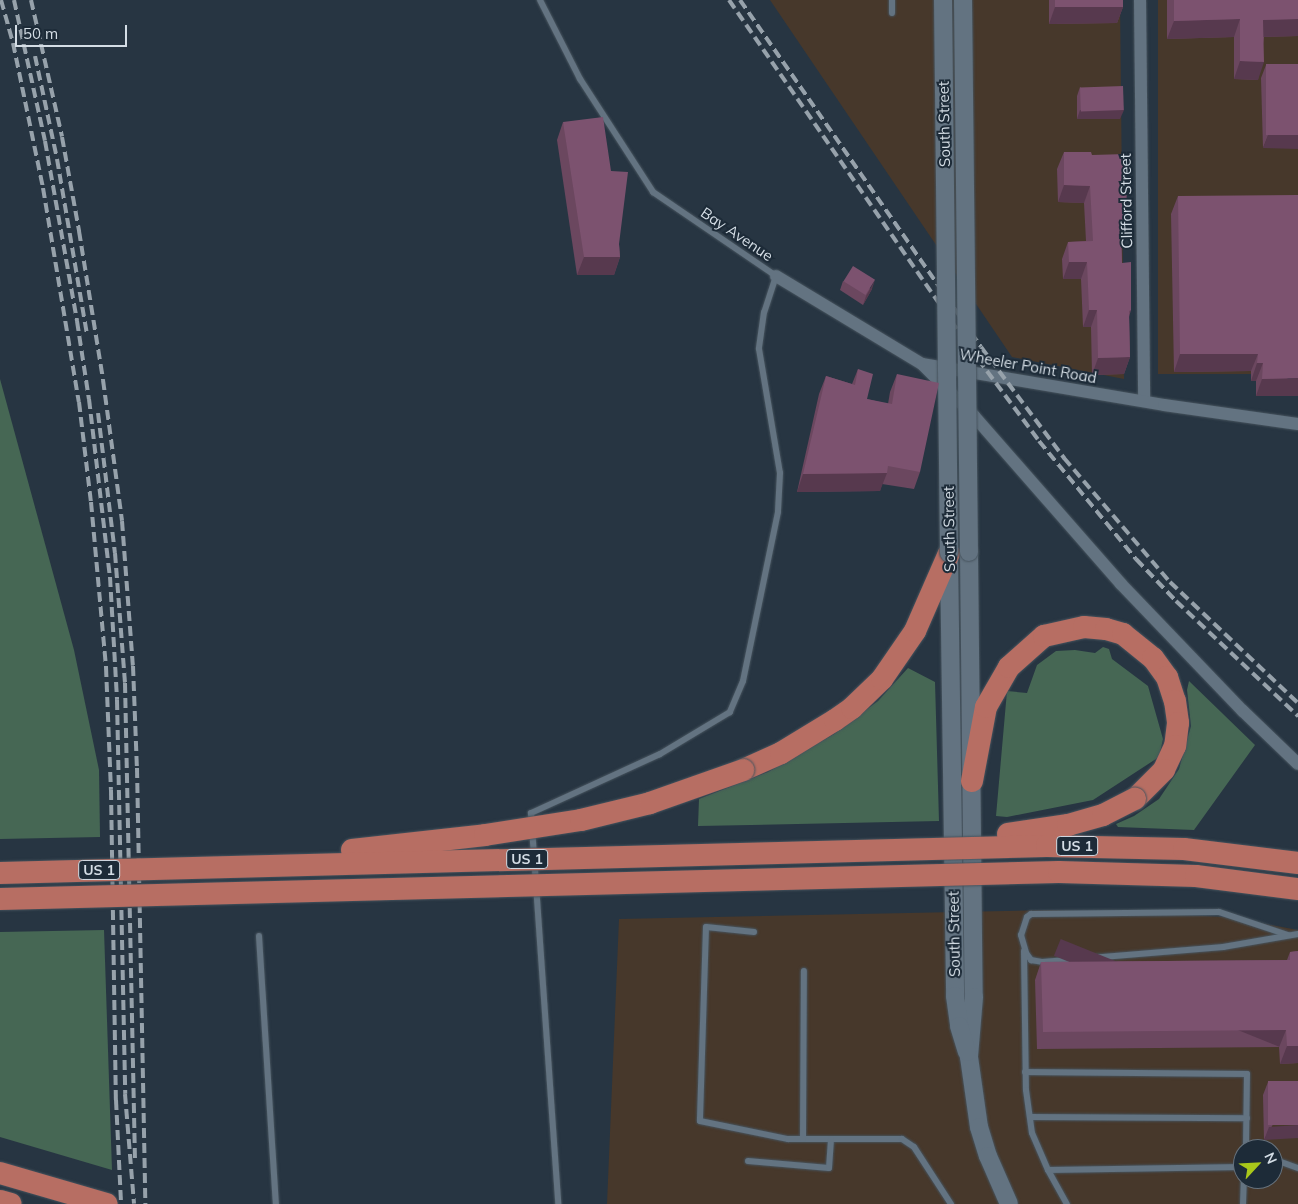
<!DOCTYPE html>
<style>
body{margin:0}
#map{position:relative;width:1298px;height:1204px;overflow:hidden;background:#273542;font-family:Mulish,sans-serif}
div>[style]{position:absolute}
.industrial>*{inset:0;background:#47382b;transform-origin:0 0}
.green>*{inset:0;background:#466754}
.roads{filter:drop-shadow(0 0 1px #46535d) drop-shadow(0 0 1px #46535d)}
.service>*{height:6px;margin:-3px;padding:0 3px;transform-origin:3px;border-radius:3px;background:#637381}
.minor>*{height:12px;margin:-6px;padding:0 6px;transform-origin:6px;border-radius:6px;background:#637381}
.secondary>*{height:18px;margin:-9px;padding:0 9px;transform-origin:9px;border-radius:9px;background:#637381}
.motorway>*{height:22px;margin:-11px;padding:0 11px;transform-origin:11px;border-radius:11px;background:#b76e63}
.rail>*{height:4px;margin-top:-2px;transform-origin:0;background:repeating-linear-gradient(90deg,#97a2ab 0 10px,transparent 0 15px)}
.bridges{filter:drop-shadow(0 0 1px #46535d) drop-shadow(0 0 1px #46535d)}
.secondary-bridge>*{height:18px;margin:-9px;padding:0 9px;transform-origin:9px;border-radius:9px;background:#637381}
.motorway-bridge>*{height:22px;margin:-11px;padding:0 11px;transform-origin:11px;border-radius:11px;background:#b76e63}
.wall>*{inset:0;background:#6b475f}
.shaded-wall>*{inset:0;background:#57394e;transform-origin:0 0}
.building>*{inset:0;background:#7c526f;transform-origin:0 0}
span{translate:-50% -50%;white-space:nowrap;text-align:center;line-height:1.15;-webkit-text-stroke:4px #1d2b38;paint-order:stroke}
.shield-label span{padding:1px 4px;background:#1d2b38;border:1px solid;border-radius:4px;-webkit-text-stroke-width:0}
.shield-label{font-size:14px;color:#d4dde5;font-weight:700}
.street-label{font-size:15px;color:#d4dde5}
.north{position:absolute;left:1233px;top:1139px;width:50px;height:50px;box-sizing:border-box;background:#1d2b38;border:1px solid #66727d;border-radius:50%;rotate:65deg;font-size:14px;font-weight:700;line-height:20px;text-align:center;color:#d4dde5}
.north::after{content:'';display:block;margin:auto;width:18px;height:22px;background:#a9c71a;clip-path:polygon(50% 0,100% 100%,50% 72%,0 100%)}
.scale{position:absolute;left:15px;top:25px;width:112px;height:22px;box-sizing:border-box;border:2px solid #d4dde5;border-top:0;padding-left:6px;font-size:15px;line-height:18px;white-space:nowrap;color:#d4dde5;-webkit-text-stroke:4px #1d2b38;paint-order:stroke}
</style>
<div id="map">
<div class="industrial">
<i style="clip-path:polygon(770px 0,1120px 0,1124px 379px,1012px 357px)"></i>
<i style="left:1158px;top:0;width:140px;height:374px"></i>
<i style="clip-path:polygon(evenodd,1050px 910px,1228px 917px,1298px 930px,1298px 1204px,607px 1204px,619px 919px,1050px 910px,1243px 1149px,1273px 1149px,1273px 1179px,1243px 1179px,1243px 1149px)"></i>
</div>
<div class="green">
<i style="clip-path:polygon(0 379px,74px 650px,99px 770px,100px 837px,0 839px)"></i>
<i style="clip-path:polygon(1103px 647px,1109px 649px,1112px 659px,1148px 686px,1163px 739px,1159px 757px,1093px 800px,1007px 817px,996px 816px,1007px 691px,1027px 693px,1037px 665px,1056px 651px,1075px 650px,1095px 653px)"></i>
<i style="clip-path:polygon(908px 668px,935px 682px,939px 821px,698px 826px,699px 799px,768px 772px,834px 734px,878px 701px)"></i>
<i style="clip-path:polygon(1189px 681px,1255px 745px,1194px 830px,1118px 827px,1116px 824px,1134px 816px,1159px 799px,1179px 769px,1191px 726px,1187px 690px)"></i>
<i style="clip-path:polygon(104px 930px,112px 1170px,0 1137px,0 932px)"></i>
</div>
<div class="roads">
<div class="service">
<i style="left:540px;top:0;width:89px;rotate:63.1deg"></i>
<i style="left:580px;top:79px;width:135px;rotate:57.1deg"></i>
<i style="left:653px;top:192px;width:149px;rotate:34.3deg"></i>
<i style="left:776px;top:276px;width:38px;rotate:108deg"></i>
<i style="left:764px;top:312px;width:37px;rotate:98deg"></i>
<i style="left:759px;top:349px;width:126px;rotate:80.4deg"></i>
<i style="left:780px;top:473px;width:39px;rotate:93deg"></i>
<i style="left:778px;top:512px;width:173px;rotate:101.7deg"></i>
<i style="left:743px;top:681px;width:34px;rotate:113deg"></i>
<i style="left:730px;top:712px;width:82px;rotate:149deg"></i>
<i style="left:660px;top:754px;width:142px;rotate:155.4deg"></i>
<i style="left:531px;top:813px;width:392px;rotate:86deg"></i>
<i style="left:892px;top:0;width:13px;rotate:90deg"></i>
<i style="left:754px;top:932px;width:48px;rotate:-174.1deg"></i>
<i style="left:706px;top:927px;width:194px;rotate:91.8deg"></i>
<i style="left:700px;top:1121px;width:90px;rotate:11.6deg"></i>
<i style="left:788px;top:1139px;width:114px"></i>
<i style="left:902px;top:1139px;width:14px;rotate:34deg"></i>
<i style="left:914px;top:1147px;width:68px;rotate:57deg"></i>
<i style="left:1288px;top:935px;width:73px;rotate:-161.6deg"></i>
<i style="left:1219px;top:912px;width:188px;rotate:179.4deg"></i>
<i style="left:1031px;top:914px;width:5px;rotate:143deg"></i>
<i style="left:1027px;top:917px;width:19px;rotate:108deg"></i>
<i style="left:1021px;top:935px;width:19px;rotate:74deg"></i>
<i style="left:1026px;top:953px;width:9px;rotate:54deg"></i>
<i style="left:1031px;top:960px;width:11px;rotate:10deg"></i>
<i style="left:1042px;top:962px;width:182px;rotate:-4.7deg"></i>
<i style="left:1223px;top:947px;width:76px;rotate:-9.8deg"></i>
<i style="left:259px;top:936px;width:269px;rotate:86.4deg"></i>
<i style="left:1024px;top:951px;width:139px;rotate:89.2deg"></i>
<i style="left:1026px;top:1090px;width:43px;rotate:82.1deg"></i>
<i style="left:1032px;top:1133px;width:40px;rotate:66.6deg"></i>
<i style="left:1048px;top:1170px;width:39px;rotate:61deg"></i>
<i style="left:1025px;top:1072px;width:222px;rotate:0.5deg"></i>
<i style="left:1247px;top:1074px;width:75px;rotate:90.8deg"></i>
<i style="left:1030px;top:1117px;width:217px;rotate:0.3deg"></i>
<i style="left:803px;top:1139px;width:168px;rotate:-89.7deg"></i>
<i style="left:1273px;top:1159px;width:27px;rotate:20deg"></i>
<i style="left:748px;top:1161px;width:81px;rotate:4.9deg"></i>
<i style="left:829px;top:1168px;width:29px;rotate:-86deg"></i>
<i style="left:1048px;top:1170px;width:195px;rotate:-0.9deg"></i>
<i style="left:1243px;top:1204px;width:25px;rotate:-88deg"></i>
</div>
<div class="minor">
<i style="left:1140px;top:0;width:401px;rotate:89.4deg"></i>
<i style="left:776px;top:276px;width:170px;rotate:31.1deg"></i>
<i style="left:922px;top:364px;width:245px;rotate:9.6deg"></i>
<i style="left:1164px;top:405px;width:135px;rotate:8.1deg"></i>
<i style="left:922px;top:364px;width:74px;rotate:45deg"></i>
<i style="left:974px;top:416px;width:223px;rotate:48.8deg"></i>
<i style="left:1121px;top:584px;width:176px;rotate:46.2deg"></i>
<i style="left:1243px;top:711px;width:76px;rotate:43.9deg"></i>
</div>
<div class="secondary">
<i style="left:969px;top:552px;width:445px;rotate:89.4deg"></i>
<i style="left:974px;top:997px;width:60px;rotate:94.8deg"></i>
<i style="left:969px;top:1057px;width:71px;rotate:81.9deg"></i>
<i style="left:979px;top:1127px;width:30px;rotate:73deg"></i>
<i style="left:988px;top:1156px;width:52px;rotate:66.4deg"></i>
<i style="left:949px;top:557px;width:439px;rotate:89.2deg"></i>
<i style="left:955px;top:996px;width:30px;rotate:82deg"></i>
<i style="left:959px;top:1026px;width:27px;rotate:73deg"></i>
</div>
<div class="motorway">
<i style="left:743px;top:770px;width:42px;rotate:-24.1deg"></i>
<i style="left:781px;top:753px;width:63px;rotate:-31.4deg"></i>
<i style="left:835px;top:720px;width:21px;rotate:-35deg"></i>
<i style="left:852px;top:708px;width:42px;rotate:-44deg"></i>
<i style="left:882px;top:679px;width:58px;rotate:-55.5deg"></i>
<i style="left:915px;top:631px;width:85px;rotate:-66.4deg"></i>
<i style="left:972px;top:781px;width:75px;rotate:-79.3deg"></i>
<i style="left:986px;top:707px;width:46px;rotate:-60.1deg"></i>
<i style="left:1009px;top:667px;width:47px;rotate:-41.5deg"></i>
<i style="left:1044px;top:636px;width:41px;rotate:-12.7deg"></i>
<i style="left:1084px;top:627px;width:22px;rotate:5deg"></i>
<i style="left:1106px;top:629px;width:18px;rotate:16deg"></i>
<i style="left:1123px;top:634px;width:38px;rotate:39deg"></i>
<i style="left:1153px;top:658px;width:24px;rotate:54deg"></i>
<i style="left:1167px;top:677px;width:25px;rotate:72deg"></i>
<i style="left:1175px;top:701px;width:22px;rotate:82deg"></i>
<i style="left:1178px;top:723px;width:23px;rotate:97deg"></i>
<i style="left:1175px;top:746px;width:26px;rotate:115deg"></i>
<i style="left:1164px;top:770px;width:41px;rotate:135deg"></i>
<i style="left:0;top:1173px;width:111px;rotate:16.2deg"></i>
<i style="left:0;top:1201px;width:11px;rotate:15deg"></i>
</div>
</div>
<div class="rail">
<i style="left:1px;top:0;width:45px;rotate:74.4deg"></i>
<i style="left:13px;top:43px;width:148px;rotate:78.3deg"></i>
<i style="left:43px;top:188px;width:217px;rotate:80.5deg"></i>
<i style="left:79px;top:402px;width:101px;rotate:83.2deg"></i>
<i style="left:91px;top:502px;width:166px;rotate:84.8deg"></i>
<i style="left:106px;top:667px;width:123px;rotate:87.7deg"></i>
<i style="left:111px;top:790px;width:310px;rotate:89.1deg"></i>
<i style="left:116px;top:1100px;width:104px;rotate:87.2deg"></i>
<i style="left:14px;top:0;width:144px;rotate:77.6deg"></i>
<i style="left:45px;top:141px;width:183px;rotate:79.9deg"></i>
<i style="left:77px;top:321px;width:79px;rotate:81.3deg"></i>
<i style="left:89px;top:399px;width:179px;rotate:83.3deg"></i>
<i style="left:110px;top:577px;width:123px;rotate:86.7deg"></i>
<i style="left:117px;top:700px;width:394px;rotate:88.8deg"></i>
<i style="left:125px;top:1094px;width:110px;rotate:85.3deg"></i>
<i style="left:31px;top:0;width:140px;rotate:77.2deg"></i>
<i style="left:62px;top:137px;width:96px;rotate:79.7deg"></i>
<i style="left:79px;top:231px;width:151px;rotate:80.8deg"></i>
<i style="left:103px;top:380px;width:142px;rotate:82.3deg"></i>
<i style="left:122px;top:521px;width:145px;rotate:85.7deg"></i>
<i style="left:133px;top:666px;width:102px;rotate:87.8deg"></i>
<i style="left:137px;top:768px;width:436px;rotate:88.9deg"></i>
<i style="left:729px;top:0;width:422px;rotate:55.3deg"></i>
<i style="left:969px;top:347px;width:117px;rotate:53.3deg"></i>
<i style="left:1039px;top:441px;width:153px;rotate:50.6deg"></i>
<i style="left:1136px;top:559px;width:58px;rotate:46.4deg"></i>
<i style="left:1176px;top:601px;width:168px;rotate:43.3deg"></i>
<i style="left:740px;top:0;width:422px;rotate:55.2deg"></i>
<i style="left:981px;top:347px;width:139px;rotate:53.2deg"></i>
<i style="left:1064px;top:458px;width:163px;rotate:49.5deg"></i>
<i style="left:1170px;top:582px;width:176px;rotate:43.4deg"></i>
<i style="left:35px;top:56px;width:105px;rotate:77.9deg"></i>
<i style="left:57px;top:159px;width:178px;rotate:80.3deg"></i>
<i style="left:98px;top:413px;width:141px;rotate:83.1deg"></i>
<i style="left:115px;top:553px;width:130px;rotate:85.6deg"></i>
<i style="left:125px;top:683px;width:478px;rotate:88.8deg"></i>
</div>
<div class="bridges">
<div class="secondary-bridge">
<i style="left:943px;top:0;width:553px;rotate:89.38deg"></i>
<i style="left:963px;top:0;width:552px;rotate:89.38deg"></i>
</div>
<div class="motorway-bridge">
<i style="left:1008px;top:834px;width:61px;rotate:-8.5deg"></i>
<i style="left:1068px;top:825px;width:36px;rotate:-16deg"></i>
<i style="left:1103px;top:815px;width:36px;rotate:-27deg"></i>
<i style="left:352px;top:850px;width:134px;rotate:-6.4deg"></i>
<i style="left:485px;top:835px;width:97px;rotate:-8.9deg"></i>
<i style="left:581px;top:820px;width:71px;rotate:-13.8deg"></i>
<i style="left:650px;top:803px;width:99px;rotate:-19.5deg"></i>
<i style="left:0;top:873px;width:1047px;rotate:-1.48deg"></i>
<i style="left:1047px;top:846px;width:137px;rotate:1.3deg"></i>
<i style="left:1184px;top:849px;width:115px;rotate:7deg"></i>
<i style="left:0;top:899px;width:1059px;rotate:-1.46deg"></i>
<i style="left:1059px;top:872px;width:137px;rotate:1.7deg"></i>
<i style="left:1196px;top:876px;width:103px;rotate:7.3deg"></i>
</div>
</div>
<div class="wall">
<i style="clip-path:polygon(1049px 0,1123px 0,1123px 7px,1117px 23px,1049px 24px)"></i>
<i style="clip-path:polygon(1167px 0,1298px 0,1298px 36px,1264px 37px,1258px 80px,1234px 79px,1234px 37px,1167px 39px)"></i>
<i style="clip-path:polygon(1298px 64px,1263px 148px,1261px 78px,1266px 65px)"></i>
<i style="clip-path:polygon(1080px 87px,1120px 119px,1077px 119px,1077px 96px)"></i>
<i style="clip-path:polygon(563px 122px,619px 244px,620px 257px,614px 275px,577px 275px,557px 140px)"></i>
<i style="clip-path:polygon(1064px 152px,1092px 155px,1121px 241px,1122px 263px,1131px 310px,1129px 317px,1130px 357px,1124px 374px,1092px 375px,1091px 327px,1083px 327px,1081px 279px,1063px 279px,1062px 259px,1068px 242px,1086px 241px,1084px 203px,1058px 202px,1057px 169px)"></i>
<i style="clip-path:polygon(1178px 196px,1298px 396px,1256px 396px,1256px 381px,1251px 381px,1251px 371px,1174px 372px,1171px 214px)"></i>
<i style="clip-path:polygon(843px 281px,872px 289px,863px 305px,840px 290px)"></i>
<i style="clip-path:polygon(858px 369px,867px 399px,888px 404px,890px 392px,897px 374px,920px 472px,914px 489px,882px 484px,880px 491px,797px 492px,819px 394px,826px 376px,852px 384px)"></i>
<i style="clip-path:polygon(1298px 951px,1298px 1063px,1280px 1064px,1279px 1047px,1037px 1049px,1035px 980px,1041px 962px,1287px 960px,1290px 952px)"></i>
<i style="clip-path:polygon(1298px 1081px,1264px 1140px,1263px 1095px,1268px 1082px)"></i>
</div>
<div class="shaded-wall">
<i style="clip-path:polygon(1055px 7px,1123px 7px,1117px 23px,1049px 24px)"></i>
<i style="clip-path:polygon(1240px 19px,1234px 37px,1167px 39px,1174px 21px)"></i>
<i style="clip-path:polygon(1298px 19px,1298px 36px,1257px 37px,1263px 20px)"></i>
<i style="clip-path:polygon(1240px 61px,1264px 62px,1258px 80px,1234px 79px)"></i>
<i style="clip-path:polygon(1080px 110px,1124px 110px,1120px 119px,1077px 119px)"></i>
<i style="clip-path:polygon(1268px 135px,1298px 135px,1298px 149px,1263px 148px)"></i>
<i style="clip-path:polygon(1064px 185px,1090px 186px,1084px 203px,1058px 202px)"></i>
<i style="clip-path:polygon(1121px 224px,1127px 224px,1121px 241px)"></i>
<i style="clip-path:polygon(584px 257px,620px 257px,614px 275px,577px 275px)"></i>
<i style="clip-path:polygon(1069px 262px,1087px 262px,1081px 279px,1063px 279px)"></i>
<i style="clip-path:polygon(875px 280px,872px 289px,863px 305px,866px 296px)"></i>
<i style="clip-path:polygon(1089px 310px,1097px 310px,1091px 327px,1083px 327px)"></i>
<i style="clip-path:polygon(1180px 354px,1258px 354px,1251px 371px,1174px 372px)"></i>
<i style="clip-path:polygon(1130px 357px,1124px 374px,1092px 375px,1098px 358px)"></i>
<i style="clip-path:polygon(1257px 363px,1263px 363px,1256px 381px,1251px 381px)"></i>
<i style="clip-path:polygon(1298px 378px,1298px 396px,1256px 396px,1262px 379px)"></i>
<i style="clip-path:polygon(887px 473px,880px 491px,797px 492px,803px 474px)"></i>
<i style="left:1286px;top:1030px;width:18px;height:243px;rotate:112deg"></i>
<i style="clip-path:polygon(1287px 1046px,1298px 1046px,1298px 1063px,1280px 1064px)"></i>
<i style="clip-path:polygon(1298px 1125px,1298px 1138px,1264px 1140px,1269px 1127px)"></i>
</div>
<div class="building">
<i style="left:1055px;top:0;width:68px;height:7px"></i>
<i style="clip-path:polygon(1174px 0,1298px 0,1298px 19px,1263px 20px,1264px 62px,1240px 61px,1240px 19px,1174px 21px)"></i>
<i style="left:1298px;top:64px;width:71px;height:32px;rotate:90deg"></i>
<i style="left:1123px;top:86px;width:24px;height:43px;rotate:88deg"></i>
<i style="clip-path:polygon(603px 117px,611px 171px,628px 172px,619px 244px,620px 257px,584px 257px,563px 122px)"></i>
<i style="clip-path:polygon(1064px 152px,1091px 152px,1092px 155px,1126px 154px,1127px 224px,1121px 224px,1122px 263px,1131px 262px,1131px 310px,1129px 311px,1130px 357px,1098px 358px,1097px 310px,1089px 310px,1087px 262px,1069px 262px,1068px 242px,1093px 241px,1090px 186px,1064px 185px)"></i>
<i style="clip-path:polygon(1298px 195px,1298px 378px,1262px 379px,1263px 363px,1257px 363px,1258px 354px,1180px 354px,1178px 196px)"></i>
<i style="left:853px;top:266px;width:26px;height:18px;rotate:32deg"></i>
<i style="clip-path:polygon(858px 369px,873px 374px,867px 399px,892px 404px,897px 374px,939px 383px,920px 472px,888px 466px,887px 473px,803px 474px,826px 376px,855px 385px)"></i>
<i style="clip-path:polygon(1298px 951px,1298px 1046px,1287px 1046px,1286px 1030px,1043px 1032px,1041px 962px,1290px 960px,1290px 952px)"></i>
<i style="left:1298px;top:1081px;width:44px;height:30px;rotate:90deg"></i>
</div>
<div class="shield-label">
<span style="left:1077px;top:846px">US 1</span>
<span style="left:527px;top:859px">US 1</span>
<span style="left:99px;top:870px">US 1</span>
</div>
<div class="street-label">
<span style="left:944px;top:124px;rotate:-91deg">South Street</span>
<span style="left:1126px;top:201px;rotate:-91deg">Clifford Street</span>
<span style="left:737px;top:234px;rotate:34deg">Bay Avenue</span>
<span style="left:1028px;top:366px;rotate:10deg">Wheeler Point Road</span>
<span style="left:949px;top:529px;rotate:-91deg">South Street</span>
<span style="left:954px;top:934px;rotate:-91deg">South Street</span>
</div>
<div class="north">N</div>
<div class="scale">50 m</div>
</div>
